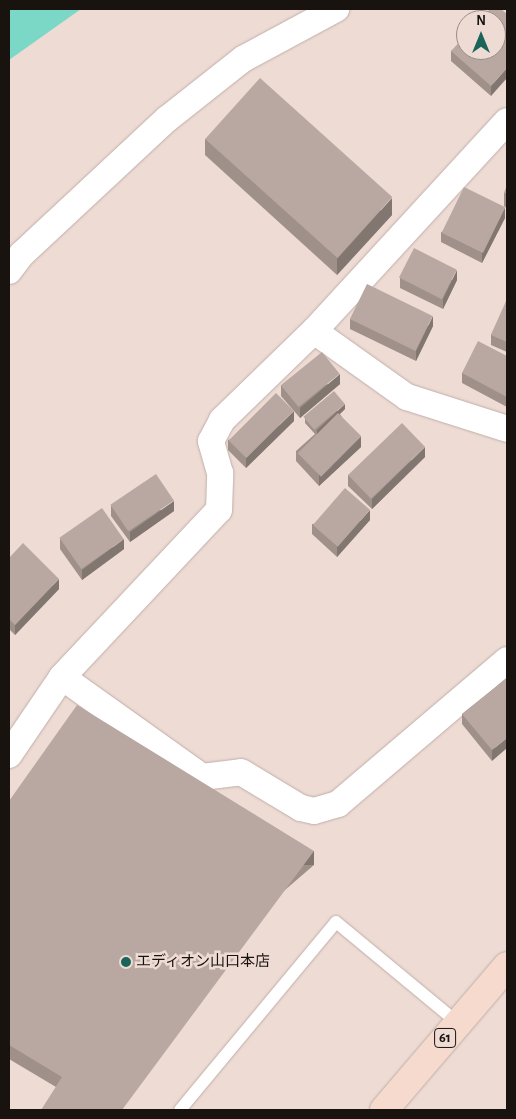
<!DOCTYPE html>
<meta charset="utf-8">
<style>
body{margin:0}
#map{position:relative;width:516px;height:1119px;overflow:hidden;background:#eddbd4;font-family:"Alegreya Sans","Noto Sans JP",sans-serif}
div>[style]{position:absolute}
.water>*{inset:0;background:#7bd8c7}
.roads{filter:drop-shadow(0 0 1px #c0aea8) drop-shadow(0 0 1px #c0aea8)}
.service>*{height:12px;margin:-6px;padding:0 6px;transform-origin:6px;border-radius:6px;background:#fff}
.minor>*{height:26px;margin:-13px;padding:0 13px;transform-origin:13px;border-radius:13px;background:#fff}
.primary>*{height:28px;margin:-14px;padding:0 14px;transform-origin:14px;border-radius:14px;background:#f7dace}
.wall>*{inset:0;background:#9f908a}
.shaded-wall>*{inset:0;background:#827671;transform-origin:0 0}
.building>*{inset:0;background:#b9a8a1;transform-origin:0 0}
.dots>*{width:14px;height:14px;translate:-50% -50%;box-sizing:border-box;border:2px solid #eddbd4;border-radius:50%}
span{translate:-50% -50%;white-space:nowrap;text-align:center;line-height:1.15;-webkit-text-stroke:5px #eddbd4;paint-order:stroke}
.shield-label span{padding:1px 4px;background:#eddbd4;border:1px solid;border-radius:4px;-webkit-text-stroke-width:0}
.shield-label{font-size:14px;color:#191310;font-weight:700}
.poi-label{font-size:15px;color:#191310}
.left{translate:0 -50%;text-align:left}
.frame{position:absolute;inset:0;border:10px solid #191310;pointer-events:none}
.north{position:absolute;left:456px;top:10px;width:50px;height:50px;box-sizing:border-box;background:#eddbd4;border:1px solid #988b86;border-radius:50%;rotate:0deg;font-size:14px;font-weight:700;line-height:20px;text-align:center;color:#191310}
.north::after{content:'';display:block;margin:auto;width:18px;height:22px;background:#1b6459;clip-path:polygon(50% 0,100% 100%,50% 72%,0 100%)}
</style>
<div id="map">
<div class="water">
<i style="clip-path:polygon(9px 9px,81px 9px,9px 60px)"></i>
</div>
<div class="roads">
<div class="service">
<i style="left:180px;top:1110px;width:244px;rotate:-50.3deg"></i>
<i style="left:336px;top:922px;width:157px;rotate:39.6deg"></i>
</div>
<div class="minor">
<i style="left:9px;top:271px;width:21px;rotate:-53deg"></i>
<i style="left:22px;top:254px;width:198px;rotate:-43deg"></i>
<i style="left:167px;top:119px;width:97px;rotate:-38.3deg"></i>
<i style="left:243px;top:59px;width:106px;rotate:-28.3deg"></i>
<i style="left:314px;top:331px;width:114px;rotate:35.4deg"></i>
<i style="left:407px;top:397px;width:105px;rotate:17.7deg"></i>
<i style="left:62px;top:677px;width:172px;rotate:35.5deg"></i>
<i style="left:202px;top:777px;width:39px;rotate:-7deg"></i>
<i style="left:241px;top:772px;width:70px;rotate:31deg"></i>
<i style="left:301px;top:808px;width:13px;rotate:13deg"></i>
<i style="left:314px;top:811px;width:25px;rotate:-16deg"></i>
<i style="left:338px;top:804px;width:222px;rotate:-40.4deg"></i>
<i style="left:9px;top:755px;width:94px;rotate:-55.8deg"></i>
<i style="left:62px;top:677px;width:229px;rotate:-46.8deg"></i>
<i style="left:219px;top:510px;width:37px;rotate:-88deg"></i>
<i style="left:220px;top:473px;width:33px;rotate:-106deg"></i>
<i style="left:211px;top:441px;width:24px;rotate:-62deg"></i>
<i style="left:222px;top:420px;width:128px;rotate:-44.1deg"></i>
<i style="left:314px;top:331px;width:285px;rotate:-47.4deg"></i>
</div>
<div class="primary">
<i style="left:384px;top:1110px;width:189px;rotate:-49.5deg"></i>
</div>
</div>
<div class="wall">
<i style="clip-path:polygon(507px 14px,491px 96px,451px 61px,451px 51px)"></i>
<i style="clip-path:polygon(205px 139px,392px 215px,337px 275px,205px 155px)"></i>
<i style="clip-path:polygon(507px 186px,507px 208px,504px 206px,504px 193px)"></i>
<i style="clip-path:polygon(505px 218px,482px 263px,441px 242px,441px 232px)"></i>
<i style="clip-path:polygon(400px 278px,457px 280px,443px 309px,400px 288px)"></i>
<i style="clip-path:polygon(507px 301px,507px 352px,491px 345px,491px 335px)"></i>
<i style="clip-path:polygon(350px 319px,433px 326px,416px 361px,350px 329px)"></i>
<i style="clip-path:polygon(507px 356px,507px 407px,462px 383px,462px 373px)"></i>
<i style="clip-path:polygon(340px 384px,300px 418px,281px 396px,281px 385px)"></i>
<i style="clip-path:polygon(345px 409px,340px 414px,361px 447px,319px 486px,296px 461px,296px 451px,315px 434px,305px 423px,305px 418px)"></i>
<i style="clip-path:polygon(294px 421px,246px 468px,228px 450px,228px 440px)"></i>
<i style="clip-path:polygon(425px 457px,372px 509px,348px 486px,348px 475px)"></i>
<i style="clip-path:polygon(111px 506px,174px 511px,130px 542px,111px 516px)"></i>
<i style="clip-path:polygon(370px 520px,337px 557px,312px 534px,312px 524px)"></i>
<i style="clip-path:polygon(60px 539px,124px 549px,82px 580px,60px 549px)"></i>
<i style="clip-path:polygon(9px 558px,59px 589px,15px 635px,9px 629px)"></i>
<i style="clip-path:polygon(507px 678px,492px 761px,462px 724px,462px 714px)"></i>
<i style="clip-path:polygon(9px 801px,314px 865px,56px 1087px,9px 1059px)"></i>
</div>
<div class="shaded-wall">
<i style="clip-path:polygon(507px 68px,507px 78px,491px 96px,491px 86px)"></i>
<i style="clip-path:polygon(392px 198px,392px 215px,337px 275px,337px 259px)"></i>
<i style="clip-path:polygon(505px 207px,505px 218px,482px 263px,482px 253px)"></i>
<i style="clip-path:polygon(457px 270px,457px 280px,443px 309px,443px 299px)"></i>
<i style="clip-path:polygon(433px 316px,433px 326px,416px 361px,416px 351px)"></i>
<i style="clip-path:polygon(340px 374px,340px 384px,300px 418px,300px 408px)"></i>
<i style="clip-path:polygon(345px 404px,345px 409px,317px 435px,317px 430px)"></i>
<i style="clip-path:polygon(294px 411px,294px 421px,246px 468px,246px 458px)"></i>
<i style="clip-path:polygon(361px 436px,361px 447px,319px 486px,319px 475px)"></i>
<i style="clip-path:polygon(425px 447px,425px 457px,372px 509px,372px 499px)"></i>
<i style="clip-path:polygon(174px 501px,174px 511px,130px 542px,130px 532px)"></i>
<i style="clip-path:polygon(370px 510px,370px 520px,337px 557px,337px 547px)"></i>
<i style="clip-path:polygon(124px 539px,124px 549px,82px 580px,82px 570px)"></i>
<i style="clip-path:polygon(59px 579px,59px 589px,15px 635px,15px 625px)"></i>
<i style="clip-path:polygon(507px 738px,507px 748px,492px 761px,492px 750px)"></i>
<i style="left:314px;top:851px;width:14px;height:322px;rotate:90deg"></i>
</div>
<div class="building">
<i style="clip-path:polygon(490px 9px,501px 9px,507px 14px,507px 68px,491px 86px,451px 51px,466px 35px,466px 50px,496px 50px,496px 20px,479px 20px)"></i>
<i style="left:260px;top:78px;width:178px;height:82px;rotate:42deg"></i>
<i style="clip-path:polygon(507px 186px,507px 194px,504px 193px)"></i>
<i style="left:464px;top:187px;width:46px;height:51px;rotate:26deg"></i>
<i style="left:414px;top:248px;width:48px;height:33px;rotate:27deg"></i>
<i style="left:367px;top:284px;width:73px;height:39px;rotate:26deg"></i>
<i style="clip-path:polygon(506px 301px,507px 301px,507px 342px,491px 335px)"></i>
<i style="clip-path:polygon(478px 341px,507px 356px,507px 397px,462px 373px)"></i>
<i style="left:322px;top:352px;width:28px;height:53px;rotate:51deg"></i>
<i style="left:334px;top:391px;width:17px;height:40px;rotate:50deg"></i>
<i style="left:276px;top:393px;width:25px;height:67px;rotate:45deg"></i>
<i style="left:338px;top:413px;width:33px;height:57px;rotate:45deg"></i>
<i style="left:402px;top:423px;width:33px;height:75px;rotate:46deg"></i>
<i style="left:156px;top:474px;width:32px;height:55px;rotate:56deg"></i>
<i style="left:345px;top:488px;width:33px;height:49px;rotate:41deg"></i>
<i style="left:102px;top:508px;width:38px;height:52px;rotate:55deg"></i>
<i style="clip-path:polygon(23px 543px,59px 579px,15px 625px,9px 619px,9px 558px)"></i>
<i style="clip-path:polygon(507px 678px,507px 738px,492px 750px,462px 714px)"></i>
<i style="clip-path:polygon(77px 705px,314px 851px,122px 1110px,41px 1110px,62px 1077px,9px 1045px,9px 801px)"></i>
</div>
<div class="dots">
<i style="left:126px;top:962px;background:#1b6459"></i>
</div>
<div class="shield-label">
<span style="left:445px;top:1038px">61</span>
</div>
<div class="poi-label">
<span class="left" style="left:136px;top:962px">エディオン山口本店</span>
</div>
<div class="frame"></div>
<div class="north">N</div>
</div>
